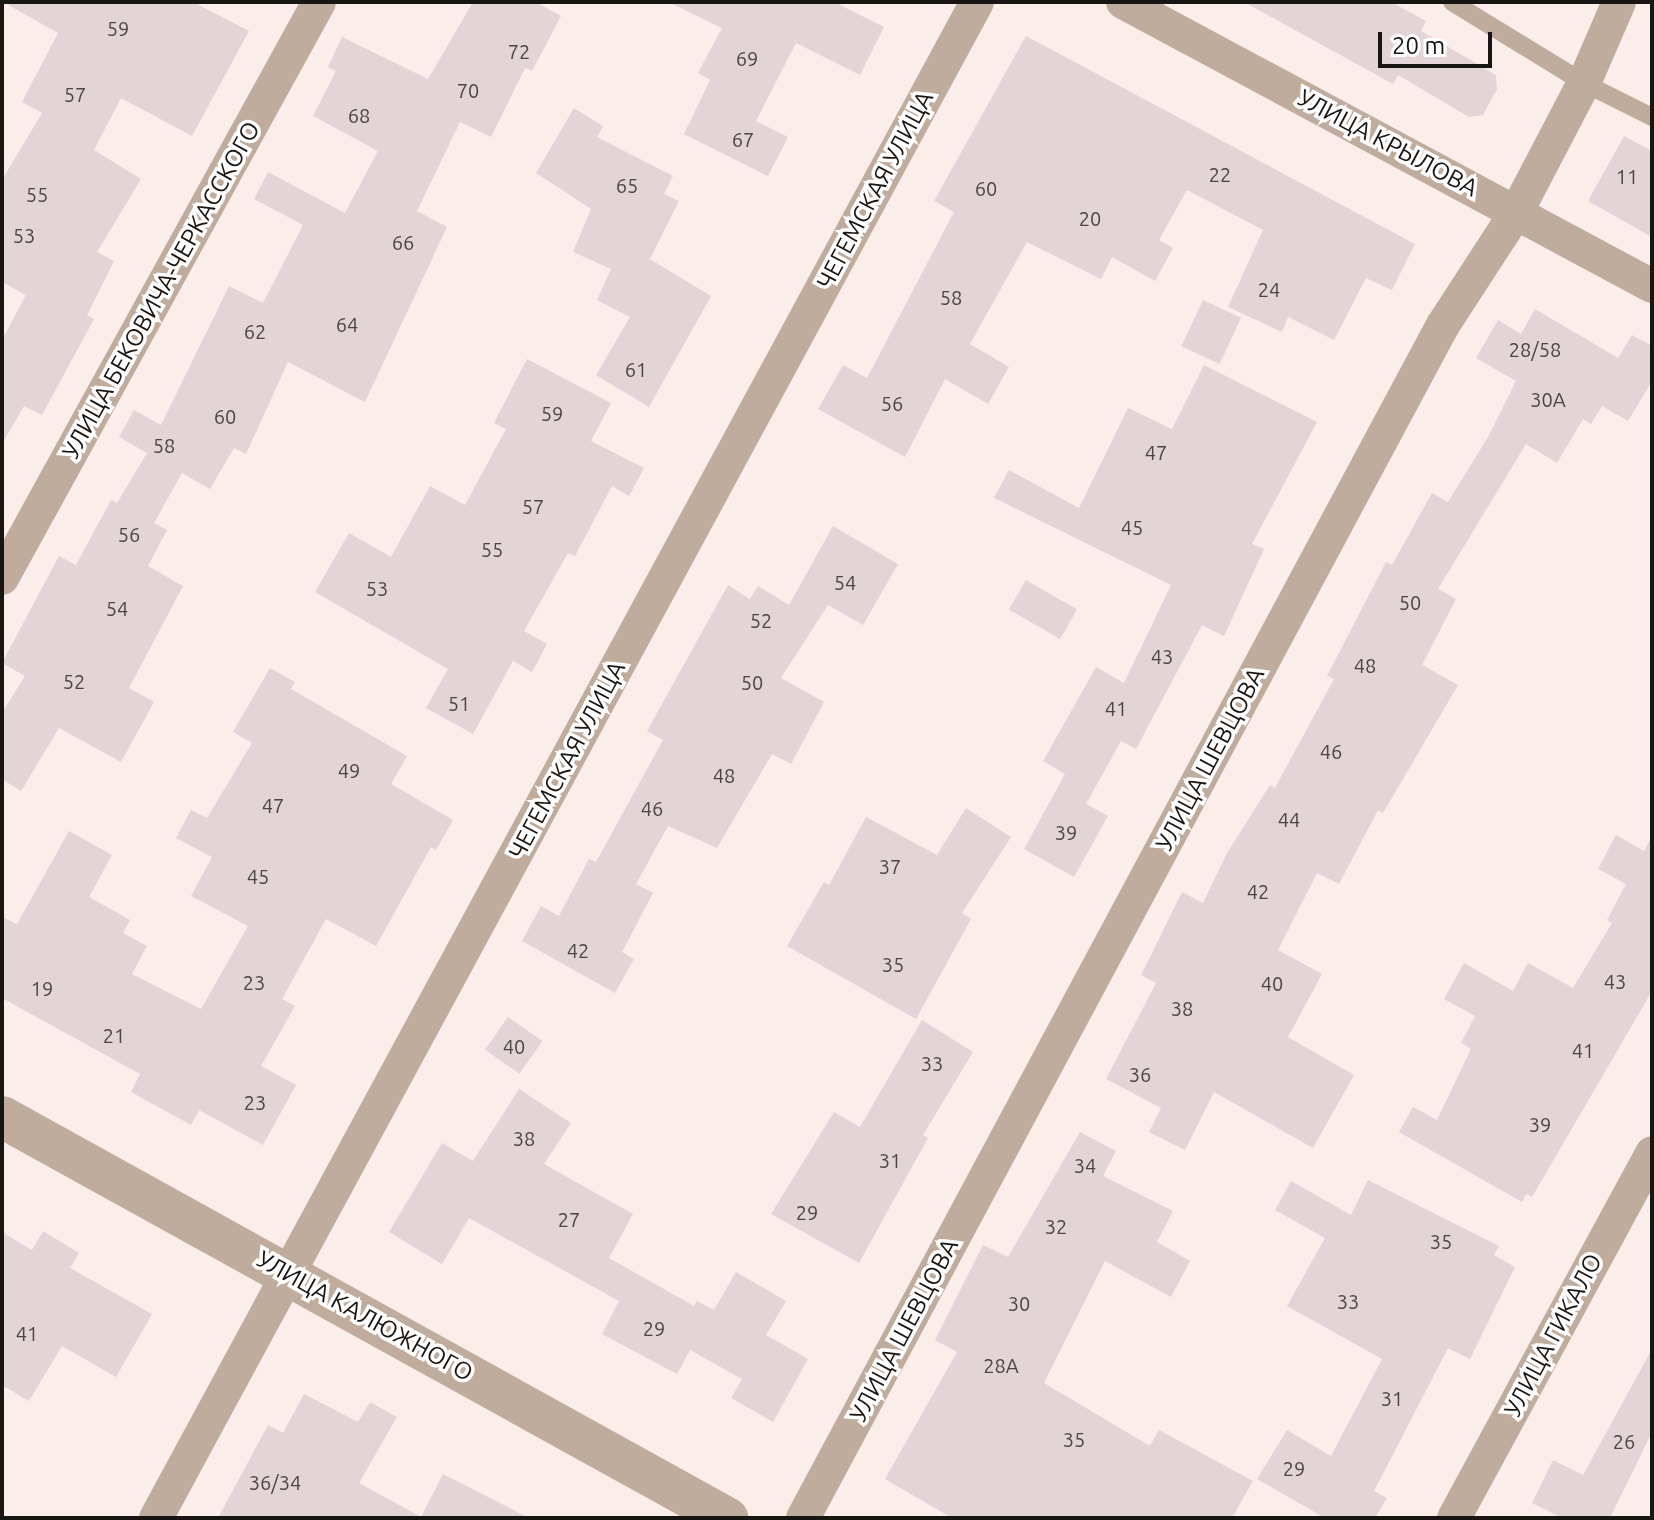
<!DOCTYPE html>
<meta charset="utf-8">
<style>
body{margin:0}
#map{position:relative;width:1654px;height:1520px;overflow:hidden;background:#faedea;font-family:Ubuntu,sans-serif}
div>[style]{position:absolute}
.building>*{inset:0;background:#e2d4d7;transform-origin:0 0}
.service>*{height:18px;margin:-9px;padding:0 9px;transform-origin:9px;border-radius:9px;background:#c0ac9c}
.minor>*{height:34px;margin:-17px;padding:0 17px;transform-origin:17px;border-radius:17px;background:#c0ac9c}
.tertiary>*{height:42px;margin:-21px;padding:0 21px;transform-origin:21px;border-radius:21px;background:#c0ac9c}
span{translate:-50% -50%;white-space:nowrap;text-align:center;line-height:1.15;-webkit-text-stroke:7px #fff;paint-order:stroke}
.number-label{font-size:20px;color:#4b4544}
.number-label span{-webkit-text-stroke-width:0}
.street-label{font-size:24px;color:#191513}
.frame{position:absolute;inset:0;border:4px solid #191513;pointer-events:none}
.scale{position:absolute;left:1378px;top:32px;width:114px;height:36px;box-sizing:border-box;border:4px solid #191513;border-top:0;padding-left:10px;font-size:24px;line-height:28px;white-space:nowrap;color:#191513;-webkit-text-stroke:6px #fff;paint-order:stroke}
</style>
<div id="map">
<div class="building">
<i style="clip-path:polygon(3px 2px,193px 2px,249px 31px,192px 136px,121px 98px,94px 150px,141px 179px,97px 252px,114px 261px,87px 315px,94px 319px,42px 415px,24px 406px,2px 444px,2px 340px,26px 295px,2px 282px,2px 180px,42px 113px,22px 102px,58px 33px)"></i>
<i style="clip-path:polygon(473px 2px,536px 2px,561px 16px,532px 71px,525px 68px,491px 137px,460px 122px,417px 211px,447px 227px,365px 402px,288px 362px,246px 454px,234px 448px,210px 489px,182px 473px,154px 523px,167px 530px,148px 566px,183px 586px,129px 688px,154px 702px,121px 762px,59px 728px,21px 791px,2px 779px,2px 713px,25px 676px,2px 663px,59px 556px,76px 565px,111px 500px,117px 503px,147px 453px,119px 437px,134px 410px,161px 425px,229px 286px,263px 303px,303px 225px,254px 199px,268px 172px,345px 213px,378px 151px,313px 116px,336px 71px,328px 67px,342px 37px,428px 79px)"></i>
<i style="clip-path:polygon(668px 2px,834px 2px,884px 27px,860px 75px,796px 43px,756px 121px,788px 137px,768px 176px,684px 134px,710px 80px,698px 73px,722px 28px)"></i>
<i style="clip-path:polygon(1244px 2px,1391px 2px,1426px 21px,1421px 31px,1496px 75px,1497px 89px,1483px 115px,1469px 117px,1398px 75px,1393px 84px)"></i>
<i style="clip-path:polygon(1026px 36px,1415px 244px,1392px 290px,1366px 278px,1334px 340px,1288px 317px,1282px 332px,1228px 307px,1263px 230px,1187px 190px,1159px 240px,1173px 248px,1155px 281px,1112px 257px,1101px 279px,1027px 242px,970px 344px,1009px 367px,988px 404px,945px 379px,905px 457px,818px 409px,843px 365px,867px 378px,954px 212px,934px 201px)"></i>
<i style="clip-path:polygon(574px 108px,603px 126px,597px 137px,673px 176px,664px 194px,679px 201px,650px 259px,711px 296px,649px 407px,596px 375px,630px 317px,597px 300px,611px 269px,573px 252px,591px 209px,536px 173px)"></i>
<i style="clip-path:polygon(1624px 136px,1652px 151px,1652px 237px,1588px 201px)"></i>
<i style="left:1203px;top:300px;width:42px;height:51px;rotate:25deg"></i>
<i style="clip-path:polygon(1535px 309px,1618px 358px,1632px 335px,1652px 346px,1652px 381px,1628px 421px,1602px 406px,1591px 424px,1583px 419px,1557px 463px,1526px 444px,1438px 589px,1456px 599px,1422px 665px,1458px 685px,1383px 813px,1378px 810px,1339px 884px,1317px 873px,1278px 950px,1322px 974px,1288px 1037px,1354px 1075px,1313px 1148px,1214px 1092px,1185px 1150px,1149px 1132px,1161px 1108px,1106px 1079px,1156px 983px,1141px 975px,1182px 892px,1203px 903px,1227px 853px,1270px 785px,1275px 788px,1334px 679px,1327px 676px,1386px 562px,1392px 565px,1432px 493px,1448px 502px,1488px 437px,1516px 381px,1476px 358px,1498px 320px,1521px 334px)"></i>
<i style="clip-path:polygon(527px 359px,611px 403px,591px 441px,644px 468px,629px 496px,612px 486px,575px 556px,568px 553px,524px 631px,547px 644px,532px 672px,513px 661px,473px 734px,426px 708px,448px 669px,315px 592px,349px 533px,391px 557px,430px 486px,465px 505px,506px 429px,494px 423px)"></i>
<i style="clip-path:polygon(1204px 365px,1317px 422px,1252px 544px,1264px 549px,1224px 636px,1202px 625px,1136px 749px,1121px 741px,1086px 804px,1108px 816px,1074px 877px,1024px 849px,1065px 774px,1043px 761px,1096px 667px,1124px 683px,1171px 585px,994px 498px,1009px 470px,1079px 508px,1128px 408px,1172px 429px)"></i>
<i style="clip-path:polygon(833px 526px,898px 564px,863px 625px,828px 605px,781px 678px,824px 702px,791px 764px,772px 754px,717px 848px,668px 826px,636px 884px,653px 893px,622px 952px,634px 959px,615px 993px,522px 941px,541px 906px,559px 916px,589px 859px,596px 862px,663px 740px,647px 731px,728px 585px,750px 599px,758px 586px,789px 605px)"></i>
<i style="left:1026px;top:580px;width:59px;height:34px;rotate:30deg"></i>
<i style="clip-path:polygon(270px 668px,295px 682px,291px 689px,407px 756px,391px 784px,453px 820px,436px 850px,431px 847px,376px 946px,326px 919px,282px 999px,295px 1006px,261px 1066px,296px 1085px,263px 1145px,199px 1110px,191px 1125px,131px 1092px,140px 1074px,2px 998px,2px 917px,17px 924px,69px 831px,112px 855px,89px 897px,130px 920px,123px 933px,147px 946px,132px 974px,201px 1009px,248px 926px,191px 896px,212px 857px,176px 838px,191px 810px,207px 818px,252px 743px,233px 732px)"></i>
<i style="clip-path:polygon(966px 808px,1011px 837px,962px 913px,971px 919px,916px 1019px,787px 946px,824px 882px,829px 885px,866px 817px,937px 855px)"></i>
<i style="clip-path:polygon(1616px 835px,1644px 851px,1652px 836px,1652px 991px,1532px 1197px,1526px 1194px,1522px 1202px,1399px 1132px,1413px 1107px,1437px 1120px,1471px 1049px,1461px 1043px,1475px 1016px,1444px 999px,1464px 963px,1513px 991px,1528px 963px,1573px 988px,1612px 923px,1607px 920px,1626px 884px,1598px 869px)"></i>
<i style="left:508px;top:1017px;width:42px;height:40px;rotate:35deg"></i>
<i style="clip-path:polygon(922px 1020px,973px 1052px,923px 1135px,928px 1138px,859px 1263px,771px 1214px,834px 1112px,860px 1127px)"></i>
<i style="clip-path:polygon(519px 1089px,571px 1123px,544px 1164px,633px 1214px,609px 1258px,694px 1306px,697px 1301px,714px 1310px,736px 1272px,786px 1301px,766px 1335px,808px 1359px,773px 1422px,731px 1398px,742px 1379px,690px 1350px,677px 1374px,602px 1334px,619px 1301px,469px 1218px,442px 1264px,389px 1232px,442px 1143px,473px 1161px)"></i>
<i style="clip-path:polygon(1080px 1132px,1116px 1151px,1103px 1176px,1173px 1211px,1157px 1242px,1190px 1261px,1171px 1297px,1105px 1261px,1044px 1383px,1150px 1446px,1159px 1430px,1253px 1481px,1232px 1518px,952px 1518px,885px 1479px,957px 1352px,935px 1340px,983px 1245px,1008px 1257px)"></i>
<i style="clip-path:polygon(1368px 1180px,1499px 1246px,1494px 1255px,1515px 1267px,1470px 1359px,1448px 1348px,1374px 1491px,1387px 1498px,1375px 1518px,1325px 1518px,1257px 1479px,1287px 1430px,1331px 1456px,1382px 1359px,1287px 1306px,1325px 1238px,1275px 1210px,1291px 1181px,1351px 1215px)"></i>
<i style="clip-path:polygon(43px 1231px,79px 1253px,70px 1268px,152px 1314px,116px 1377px,62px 1346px,29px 1401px,2px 1385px,2px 1232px,32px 1250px)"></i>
<i style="clip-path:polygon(1652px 1349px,1652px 1432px,1610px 1518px,1562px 1518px,1532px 1503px,1553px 1460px,1583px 1475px)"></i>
<i style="clip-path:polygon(304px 1394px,358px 1422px,370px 1402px,397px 1417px,359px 1483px,421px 1517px,443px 1474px,529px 1518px,218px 1518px,268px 1425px,283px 1433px)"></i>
</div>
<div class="service">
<i style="left:1452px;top:2px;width:155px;rotate:31.5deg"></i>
<i style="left:1584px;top:83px;width:76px;rotate:26.6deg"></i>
</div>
<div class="minor">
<i style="left:1123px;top:2px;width:600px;rotate:28.23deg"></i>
<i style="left:2px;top:578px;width:657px;rotate:-61.17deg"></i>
<i style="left:156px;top:1518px;width:1724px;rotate:-61.56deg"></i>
<i style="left:803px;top:1518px;width:1354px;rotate:-61.79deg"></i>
<i style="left:1443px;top:325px;width:136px;rotate:-57deg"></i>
<i style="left:1517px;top:211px;width:144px;rotate:-62.4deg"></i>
<i style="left:1584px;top:83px;width:88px;rotate:-66.6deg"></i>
<i style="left:1454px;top:1518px;width:415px;rotate:-61.5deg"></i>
</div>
<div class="tertiary">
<i style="left:2px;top:1117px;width:829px;rotate:28.95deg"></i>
</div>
<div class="number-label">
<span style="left:118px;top:28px">59</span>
<span style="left:519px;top:51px">72</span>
<span style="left:747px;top:58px">69</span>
<span style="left:468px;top:90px">70</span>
<span style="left:75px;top:94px">57</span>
<span style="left:359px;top:115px">68</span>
<span style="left:743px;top:139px">67</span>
<span style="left:1220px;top:174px">22</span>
<span style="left:1627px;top:176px">11</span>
<span style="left:627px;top:185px">65</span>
<span style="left:986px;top:188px">60</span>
<span style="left:37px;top:194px">55</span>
<span style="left:1090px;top:218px">20</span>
<span style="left:24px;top:235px">53</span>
<span style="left:403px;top:242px">66</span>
<span style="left:1269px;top:289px">24</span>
<span style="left:951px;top:297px">58</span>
<span style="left:347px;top:324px">64</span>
<span style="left:255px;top:331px">62</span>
<span style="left:1535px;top:349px">28/58</span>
<span style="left:636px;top:369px">61</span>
<span style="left:1548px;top:399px">30А</span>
<span style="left:892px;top:403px">56</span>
<span style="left:552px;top:413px">59</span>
<span style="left:225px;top:416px">60</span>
<span style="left:164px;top:445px">58</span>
<span style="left:1156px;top:452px">47</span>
<span style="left:533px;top:506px">57</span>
<span style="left:1132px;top:527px">45</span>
<span style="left:129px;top:534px">56</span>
<span style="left:492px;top:549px">55</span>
<span style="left:845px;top:582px">54</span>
<span style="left:377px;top:588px">53</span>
<span style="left:1410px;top:602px">50</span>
<span style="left:117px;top:608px">54</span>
<span style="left:761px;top:620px">52</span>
<span style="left:1162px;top:656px">43</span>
<span style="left:1365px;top:665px">48</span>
<span style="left:74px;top:681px">52</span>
<span style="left:752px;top:682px">50</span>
<span style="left:459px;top:703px">51</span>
<span style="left:1116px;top:708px">41</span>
<span style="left:1331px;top:751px">46</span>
<span style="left:349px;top:770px">49</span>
<span style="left:724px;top:775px">48</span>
<span style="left:273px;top:805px">47</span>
<span style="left:652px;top:808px">46</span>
<span style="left:1289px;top:819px">44</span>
<span style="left:1066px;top:832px">39</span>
<span style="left:890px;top:866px">37</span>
<span style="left:258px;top:876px">45</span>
<span style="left:1258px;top:891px">42</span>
<span style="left:578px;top:950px">42</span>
<span style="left:893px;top:964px">35</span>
<span style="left:1615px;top:981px">43</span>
<span style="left:254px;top:982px">23</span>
<span style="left:1272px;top:983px">40</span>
<span style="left:42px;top:988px">19</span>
<span style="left:1182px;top:1008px">38</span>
<span style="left:114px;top:1035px">21</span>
<span style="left:514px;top:1046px">40</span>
<span style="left:1583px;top:1050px">41</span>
<span style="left:932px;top:1063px">33</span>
<span style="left:1140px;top:1074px">36</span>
<span style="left:255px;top:1102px">23</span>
<span style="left:1540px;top:1124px">39</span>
<span style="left:524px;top:1138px">38</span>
<span style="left:890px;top:1160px">31</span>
<span style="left:1085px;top:1165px">34</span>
<span style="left:807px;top:1212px">29</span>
<span style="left:569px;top:1219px">27</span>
<span style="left:1056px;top:1226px">32</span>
<span style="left:1441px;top:1241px">35</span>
<span style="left:1348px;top:1301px">33</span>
<span style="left:1019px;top:1303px">30</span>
<span style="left:654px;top:1328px">29</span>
<span style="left:27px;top:1333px">41</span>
<span style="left:1001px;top:1365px">28А</span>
<span style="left:1392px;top:1398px">31</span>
<span style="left:1074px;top:1439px">35</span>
<span style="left:1624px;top:1441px">26</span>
<span style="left:1294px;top:1468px">29</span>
<span style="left:275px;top:1482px">36/34</span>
</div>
<div class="street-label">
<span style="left:1388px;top:143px;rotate:28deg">УЛИЦА КРЫЛОВА</span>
<span style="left:875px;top:190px;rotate:-62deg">ЧЕГЕМСКАЯ УЛИЦА</span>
<span style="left:161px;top:290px;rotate:-61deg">УЛИЦА БЕКОВИЧА-ЧЕРКАССКОГО</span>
<span style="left:1210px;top:759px;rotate:-62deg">УЛИЦА ШЕВЦОВА</span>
<span style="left:567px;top:760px;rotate:-62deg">ЧЕГЕМСКАЯ УЛИЦА</span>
<span style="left:365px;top:1316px;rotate:29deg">УЛИЦА КАЛЮЖНОГО</span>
<span style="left:904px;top:1330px;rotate:-62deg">УЛИЦА ШЕВЦОВА</span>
<span style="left:1553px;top:1335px;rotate:-62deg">УЛИЦА ГИКАЛО</span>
</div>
<div class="frame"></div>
<div class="scale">20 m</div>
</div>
